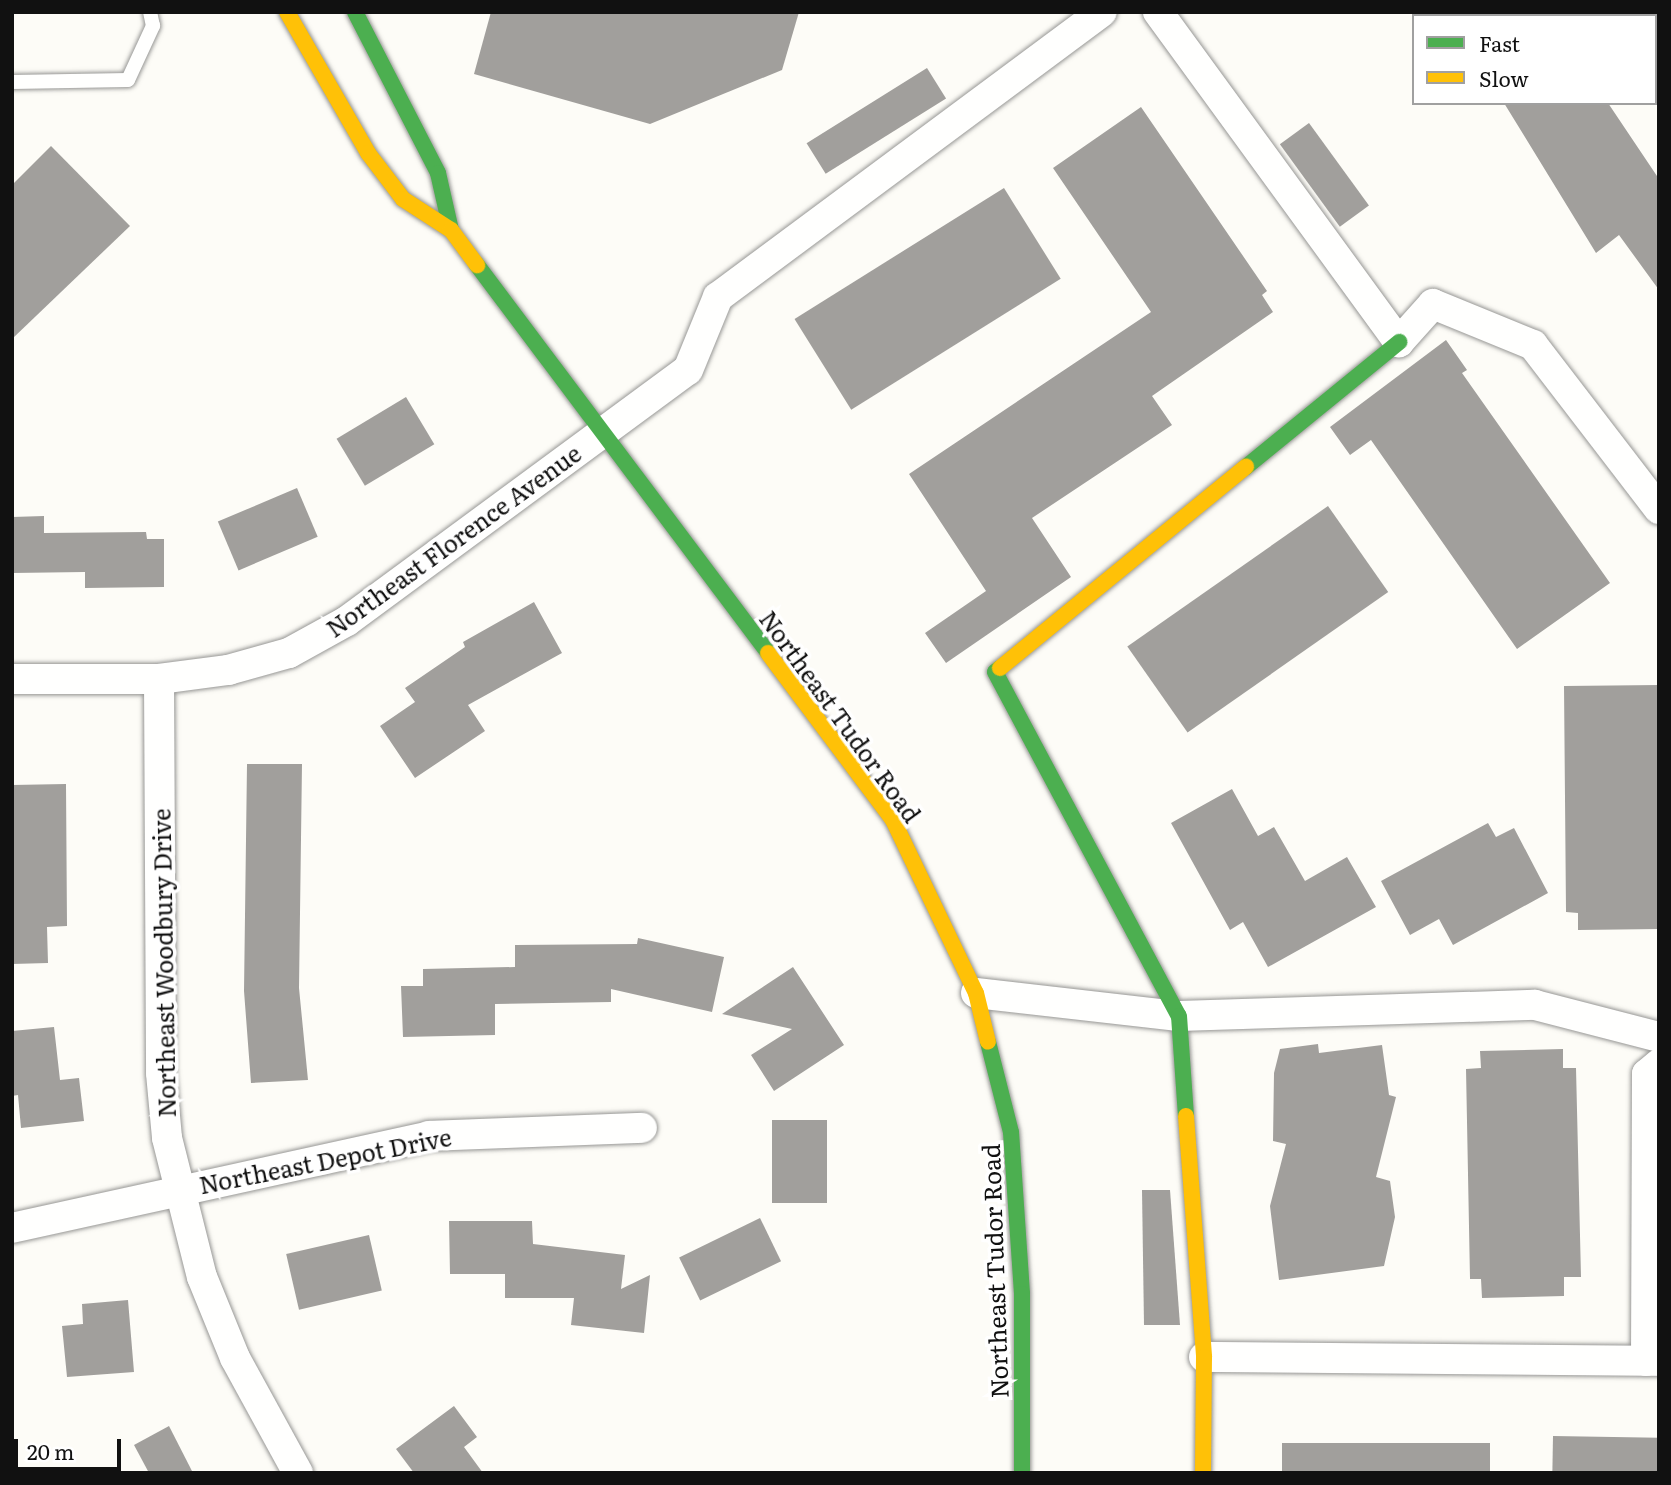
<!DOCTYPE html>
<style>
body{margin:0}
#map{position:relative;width:1671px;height:1485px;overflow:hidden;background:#fdfcf7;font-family:Literata,serif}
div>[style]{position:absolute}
.building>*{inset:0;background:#a19f9c;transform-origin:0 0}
.roads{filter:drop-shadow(0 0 2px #979795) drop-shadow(0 0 2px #979795)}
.lane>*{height:14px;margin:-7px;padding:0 7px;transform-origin:7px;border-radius:7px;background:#fffffe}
.street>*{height:30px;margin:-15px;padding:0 15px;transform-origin:15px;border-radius:15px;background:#fffffe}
.fast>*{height:16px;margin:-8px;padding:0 8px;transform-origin:8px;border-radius:8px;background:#4caf50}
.slow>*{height:16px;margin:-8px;padding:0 8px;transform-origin:8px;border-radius:8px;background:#ffc107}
span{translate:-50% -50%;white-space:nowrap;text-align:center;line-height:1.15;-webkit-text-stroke:7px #fff;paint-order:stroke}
.street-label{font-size:24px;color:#111}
.frame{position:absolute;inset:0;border:14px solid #111;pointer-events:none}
.legend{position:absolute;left:1412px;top:14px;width:245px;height:91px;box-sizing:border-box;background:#fff;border:2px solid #a0a0a0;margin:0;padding:9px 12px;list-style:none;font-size:21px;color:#111}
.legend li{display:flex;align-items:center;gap:14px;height:35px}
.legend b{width:35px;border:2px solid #a0a0a0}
.scale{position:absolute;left:14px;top:1439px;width:107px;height:32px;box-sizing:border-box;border:4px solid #111;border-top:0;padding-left:9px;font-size:21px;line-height:24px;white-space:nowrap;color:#111;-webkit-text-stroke:5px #fff;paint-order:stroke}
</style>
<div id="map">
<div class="building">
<i style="clip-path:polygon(491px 12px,799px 12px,782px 70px,650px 124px,474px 74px)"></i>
<i style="left:927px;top:68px;width:36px;height:142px;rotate:58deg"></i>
<i style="clip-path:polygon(1504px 103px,1608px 103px,1659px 179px,1659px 290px,1619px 235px,1596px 253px)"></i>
<i style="clip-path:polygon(1141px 107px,1267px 291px,1262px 295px,1273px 312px,1152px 396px,1172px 425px,1032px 518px,1071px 577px,946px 663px,925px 633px,986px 591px,909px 474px,1151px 312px,1053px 168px)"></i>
<i style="left:1309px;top:123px;width:102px;height:36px;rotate:54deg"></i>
<i style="clip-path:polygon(51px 146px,130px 226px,12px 339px,12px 185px)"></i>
<i style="left:1004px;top:188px;width:107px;height:247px;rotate:58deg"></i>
<i style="clip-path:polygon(1446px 340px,1467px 370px,1462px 373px,1610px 583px,1517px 649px,1371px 440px,1350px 455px,1330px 427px)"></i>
<i style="left:406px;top:397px;width:55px;height:81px;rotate:59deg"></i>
<i style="left:297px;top:488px;width:53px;height:86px;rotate:67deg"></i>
<i style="left:1328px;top:506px;width:105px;height:245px;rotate:55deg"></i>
<i style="clip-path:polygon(44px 516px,44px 533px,146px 532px,147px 539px,164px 539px,164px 587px,85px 588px,85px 572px,12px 573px,12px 517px)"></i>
<i style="clip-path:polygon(534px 602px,562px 653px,468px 705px,485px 731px,415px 778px,380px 726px,415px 702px,405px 688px,465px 647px,463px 642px)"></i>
<i style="clip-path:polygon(1659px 685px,1659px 929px,1578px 930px,1578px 913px,1566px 912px,1564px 686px)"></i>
<i style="clip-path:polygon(247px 764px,302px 764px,299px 988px,308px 1080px,251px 1083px,244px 991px)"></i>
<i style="clip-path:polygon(66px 784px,67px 926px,47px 927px,48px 963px,12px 964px,12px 785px)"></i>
<i style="clip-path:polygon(1232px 789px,1258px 836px,1274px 827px,1305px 881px,1347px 857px,1376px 907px,1268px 967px,1243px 922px,1230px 930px,1171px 823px)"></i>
<i style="clip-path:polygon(1488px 823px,1496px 837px,1514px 828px,1548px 893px,1453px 945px,1439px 919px,1410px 935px,1381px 881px)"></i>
<i style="clip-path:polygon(638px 938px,724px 957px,712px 1012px,611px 989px,611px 1002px,495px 1004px,495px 1035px,403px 1037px,401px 986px,423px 986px,423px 969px,515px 967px,515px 945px,637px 944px)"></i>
<i style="clip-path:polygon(793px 967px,844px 1045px,774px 1091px,751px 1055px,792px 1029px,722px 1014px)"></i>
<i style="clip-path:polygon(54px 1027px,60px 1080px,79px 1078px,84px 1121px,21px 1128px,18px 1095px,12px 1096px,12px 1031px)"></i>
<i style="clip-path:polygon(1318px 1044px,1319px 1053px,1382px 1045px,1389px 1095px,1396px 1097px,1376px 1177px,1390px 1181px,1395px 1217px,1384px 1266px,1279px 1280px,1270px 1206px,1286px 1144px,1273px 1141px,1274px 1073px,1280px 1049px)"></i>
<i style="clip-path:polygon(1563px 1049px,1563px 1068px,1576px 1068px,1581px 1277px,1564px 1277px,1564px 1296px,1482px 1298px,1481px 1279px,1470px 1279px,1466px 1069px,1481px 1068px,1480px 1051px)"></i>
<i style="left:772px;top:1120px;width:55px;height:83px"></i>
<i style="clip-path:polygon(1142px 1190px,1170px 1190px,1180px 1325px,1144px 1325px)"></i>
<i style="left:760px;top:1218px;width:48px;height:90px;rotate:64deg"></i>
<i style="clip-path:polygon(449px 1221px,532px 1221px,533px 1244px,625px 1255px,621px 1289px,650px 1275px,644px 1333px,571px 1325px,574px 1298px,505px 1298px,505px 1274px,450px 1274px)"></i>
<i style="left:369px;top:1235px;width:57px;height:85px;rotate:77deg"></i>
<i style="clip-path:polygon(128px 1300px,134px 1372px,67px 1377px,62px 1326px,83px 1324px,82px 1304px)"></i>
<i style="clip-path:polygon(454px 1406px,477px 1437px,464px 1447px,483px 1473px,414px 1473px,396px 1449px)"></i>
<i style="clip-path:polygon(169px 1426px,193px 1473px,149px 1473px,134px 1445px)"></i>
<i style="left:1553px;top:1436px;width:106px;height:37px;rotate:1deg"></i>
<i style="left:1282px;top:1443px;width:208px;height:30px"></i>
</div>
<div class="roads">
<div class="lane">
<i style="left:12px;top:82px;width:116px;rotate:-1deg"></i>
<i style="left:128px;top:80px;width:60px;rotate:-65.2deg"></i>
<i style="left:153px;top:26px;width:14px;rotate:-102deg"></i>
</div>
<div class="street">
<i style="left:1158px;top:12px;width:409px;rotate:53.9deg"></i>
<i style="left:1399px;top:342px;width:51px;rotate:-48.2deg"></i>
<i style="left:1433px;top:304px;width:108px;rotate:22.3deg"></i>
<i style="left:1533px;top:345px;width:207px;rotate:52.5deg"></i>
<i style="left:1656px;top:12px;width:5px;rotate:53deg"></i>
<i style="left:12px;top:679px;width:147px"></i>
<i style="left:159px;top:679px;width:70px;rotate:-7.4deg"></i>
<i style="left:228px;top:670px;width:63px;rotate:-15.6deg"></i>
<i style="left:289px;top:653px;width:66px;rotate:-28.9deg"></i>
<i style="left:347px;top:621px;width:423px;rotate:-36.4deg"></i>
<i style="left:688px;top:370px;width:79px;rotate:-67.7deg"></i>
<i style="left:718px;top:297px;width:478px;rotate:-36.6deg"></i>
<i style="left:159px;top:679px;width:394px;rotate:89.7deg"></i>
<i style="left:161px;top:1073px;width:65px;rotate:84.7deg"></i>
<i style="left:167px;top:1138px;width:143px;rotate:75.9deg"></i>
<i style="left:202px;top:1277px;width:87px;rotate:67.8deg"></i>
<i style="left:235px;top:1358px;width:131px;rotate:61.3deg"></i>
<i style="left:976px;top:993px;width:204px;rotate:6.5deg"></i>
<i style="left:1179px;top:1016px;width:356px;rotate:-1.8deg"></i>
<i style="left:1535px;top:1005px;width:128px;rotate:14.5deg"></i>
<i style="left:12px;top:1228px;width:427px;rotate:-12.4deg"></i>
<i style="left:429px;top:1136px;width:213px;rotate:-2.2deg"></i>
<i style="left:1204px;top:1357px;width:455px;rotate:0.5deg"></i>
<i style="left:1646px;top:1361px;width:287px;rotate:-89.8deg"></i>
<i style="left:1647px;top:1074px;width:16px;rotate:-40deg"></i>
</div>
<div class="fast">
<i style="left:355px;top:12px;width:181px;rotate:62.7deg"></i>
<i style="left:438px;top:173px;width:58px;rotate:77.2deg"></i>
<i style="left:477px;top:265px;width:485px;rotate:53.1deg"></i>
<i style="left:1246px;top:467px;width:198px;rotate:-39.2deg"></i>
<i style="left:1000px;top:668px;width:6px;rotate:141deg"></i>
<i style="left:995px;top:672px;width:390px;rotate:61.9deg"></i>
<i style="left:1179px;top:1016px;width:100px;rotate:86deg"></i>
<i style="left:988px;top:1042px;width:93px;rotate:75.7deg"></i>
<i style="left:1011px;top:1132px;width:162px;rotate:86.1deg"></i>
<i style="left:1022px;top:1294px;width:179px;rotate:90deg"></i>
</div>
<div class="slow">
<i style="left:287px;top:12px;width:163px;rotate:60.1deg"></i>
<i style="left:368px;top:153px;width:58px;rotate:52.7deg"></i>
<i style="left:403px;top:199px;width:57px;rotate:32.9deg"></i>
<i style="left:451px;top:230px;width:44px;rotate:53.4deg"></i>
<i style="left:768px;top:653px;width:209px;rotate:53.2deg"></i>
<i style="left:893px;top:820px;width:192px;rotate:64.4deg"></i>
<i style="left:976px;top:993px;width:50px;rotate:76.2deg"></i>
<i style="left:1000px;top:668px;width:318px;rotate:-39.3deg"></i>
<i style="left:1186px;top:1116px;width:242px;rotate:85.7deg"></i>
<i style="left:1204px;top:1357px;width:116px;rotate:90.5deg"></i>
</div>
</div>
<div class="street-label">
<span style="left:453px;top:540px;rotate:-36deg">Northeast Florence Avenue</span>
<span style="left:841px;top:716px;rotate:54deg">Northeast Tudor Road</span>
<span style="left:163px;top:963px;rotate:-91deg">Northeast Woodbury Drive</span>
<span style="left:325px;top:1160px;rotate:-11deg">Northeast Depot Drive</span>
<span style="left:994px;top:1271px;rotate:-92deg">Northeast Tudor Road</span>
</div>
<div class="frame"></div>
<ul class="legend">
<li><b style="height:9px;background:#4caf50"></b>Fast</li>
<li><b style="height:9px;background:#ffc107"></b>Slow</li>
</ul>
<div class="scale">20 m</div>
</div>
